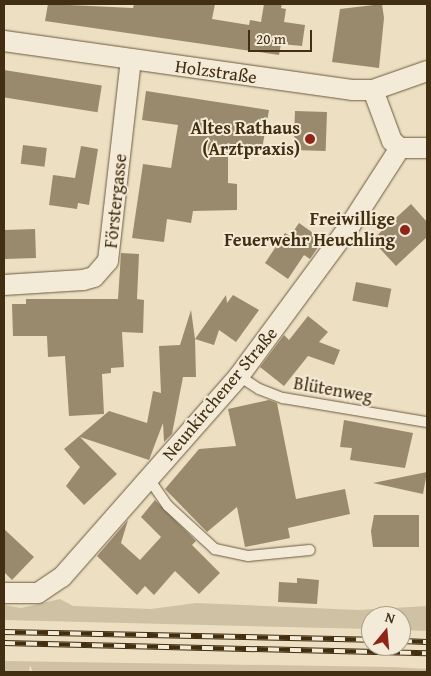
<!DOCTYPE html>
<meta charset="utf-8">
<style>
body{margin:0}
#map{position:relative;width:431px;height:676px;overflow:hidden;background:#ecdfc2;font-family:"Gentium Book Plus",serif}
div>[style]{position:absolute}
.green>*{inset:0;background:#cfc1a4}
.building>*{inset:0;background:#9a8a6d;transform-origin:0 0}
.roads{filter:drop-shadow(0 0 1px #6c5a3d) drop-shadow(0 0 1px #6c5a3d)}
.service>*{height:10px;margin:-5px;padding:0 5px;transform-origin:5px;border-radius:5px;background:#f3ead7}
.minor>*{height:20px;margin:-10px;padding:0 10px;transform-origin:10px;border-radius:10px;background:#f3ead7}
.rail>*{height:5.5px;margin-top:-2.75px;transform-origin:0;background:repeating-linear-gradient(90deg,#f3ead7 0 11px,#422e11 0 22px);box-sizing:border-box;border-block:1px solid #422e11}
.dots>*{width:14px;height:14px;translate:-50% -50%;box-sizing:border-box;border:2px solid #f3ead7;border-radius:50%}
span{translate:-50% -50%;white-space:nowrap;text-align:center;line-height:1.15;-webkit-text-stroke:4px #f3ead7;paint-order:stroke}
.street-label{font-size:18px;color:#422e11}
.poi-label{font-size:18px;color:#422e11;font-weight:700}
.right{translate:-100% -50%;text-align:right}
.frame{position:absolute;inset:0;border:5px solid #422e11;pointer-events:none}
.north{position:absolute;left:361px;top:606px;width:50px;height:50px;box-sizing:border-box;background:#f3ead7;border:1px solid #ac9f88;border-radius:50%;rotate:17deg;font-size:14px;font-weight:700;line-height:20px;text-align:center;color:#422e11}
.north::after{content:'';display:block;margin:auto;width:18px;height:22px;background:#8f2418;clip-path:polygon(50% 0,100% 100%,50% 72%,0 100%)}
.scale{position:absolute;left:248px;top:30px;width:64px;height:22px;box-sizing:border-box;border:2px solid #422e11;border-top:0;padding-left:6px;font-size:15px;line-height:18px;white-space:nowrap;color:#422e11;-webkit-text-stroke:4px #f3ead7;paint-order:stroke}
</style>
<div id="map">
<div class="green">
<i style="clip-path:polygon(60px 599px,73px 606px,151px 609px,196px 603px,358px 610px,427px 606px,427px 631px,401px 630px,401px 616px,371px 616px,371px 629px,4px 620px,4px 605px,21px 608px)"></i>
<i style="clip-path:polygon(4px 661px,392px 667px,427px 669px,427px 672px,33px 672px,30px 665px,29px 672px,4px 672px)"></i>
</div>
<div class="building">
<i style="clip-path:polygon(48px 4px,133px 8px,134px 4px,215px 4px,212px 19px,249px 25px,250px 20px,261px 22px,264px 4px,282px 4px,281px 8px,286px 9px,284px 22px,305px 25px,302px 46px,281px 44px,279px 55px,45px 21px)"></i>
<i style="clip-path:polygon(382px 4px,384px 18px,379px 68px,332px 62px,340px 9px)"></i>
<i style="left:4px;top:70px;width:99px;height:27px;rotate:9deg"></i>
<i style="clip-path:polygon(146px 91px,269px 110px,262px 149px,228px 148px,228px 183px,237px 184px,237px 210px,193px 211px,191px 223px,167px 219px,164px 242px,132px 238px,143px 164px,171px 168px,178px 125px,142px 120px)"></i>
<i style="left:295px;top:111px;width:32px;height:39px;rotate:2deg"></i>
<i style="left:23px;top:145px;width:24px;height:19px;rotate:7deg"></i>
<i style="clip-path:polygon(81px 146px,98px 149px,89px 205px,78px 203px,77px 209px,49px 205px,53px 175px,75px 178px)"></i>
<i style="clip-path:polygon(411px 204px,427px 222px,427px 237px,396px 266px,372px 240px)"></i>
<i style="clip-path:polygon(299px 223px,323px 240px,310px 259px,304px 255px,288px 279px,265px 263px,285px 233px,290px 236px)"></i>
<i style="left:35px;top:229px;width:29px;height:31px;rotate:88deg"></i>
<i style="clip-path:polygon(121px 253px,139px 254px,137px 299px,144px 300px,143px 333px,122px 332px,124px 367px,111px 368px,111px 373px,102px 374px,104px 414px,69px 416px,65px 356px,48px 357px,47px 336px,13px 336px,12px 304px,26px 304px,26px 299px,118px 299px)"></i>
<i style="left:356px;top:282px;width:36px;height:19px;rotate:11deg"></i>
<i style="clip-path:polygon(226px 295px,227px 303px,233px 295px,259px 310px,236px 342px,219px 330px,214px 345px,195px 339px,196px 377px,183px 377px,172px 434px,164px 442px,163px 423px,149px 460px,80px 437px,117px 474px,84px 505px,66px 486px,80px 467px,64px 449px,109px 411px,147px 423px,153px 391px,161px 393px,159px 346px,180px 345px,191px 310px,195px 339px)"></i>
<i style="clip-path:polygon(308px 316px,328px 332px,319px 342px,340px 350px,334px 365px,308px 356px,284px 386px,260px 367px,284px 335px,289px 340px)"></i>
<i style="clip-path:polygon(269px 400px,277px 403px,296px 499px,345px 489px,350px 514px,288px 528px,290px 538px,245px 547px,237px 507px,207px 532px,165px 489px,199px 449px,236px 446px,228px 409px)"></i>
<i style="clip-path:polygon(344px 420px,413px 433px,405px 468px,350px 460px,352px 448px,340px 447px)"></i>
<i style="clip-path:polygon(427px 472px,423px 494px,373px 483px)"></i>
<i style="clip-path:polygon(155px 500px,196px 541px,192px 545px,220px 573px,199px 594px,175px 571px,154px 595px,145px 586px,137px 595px,97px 556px,128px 520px,121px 543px,140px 560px,161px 537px,141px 517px)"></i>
<i style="clip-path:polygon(374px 515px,419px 515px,419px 547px,373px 547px,371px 531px)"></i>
<i style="clip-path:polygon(4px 529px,34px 557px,12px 580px,4px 572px)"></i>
<i style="clip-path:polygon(297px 578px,319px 580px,317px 604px,278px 602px,279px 582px,297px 583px)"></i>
</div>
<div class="roads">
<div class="service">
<i style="left:239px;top:376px;width:24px;rotate:33deg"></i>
<i style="left:259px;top:389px;width:26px;rotate:21deg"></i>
<i style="left:283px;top:398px;width:146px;rotate:9.5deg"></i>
<i style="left:149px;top:479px;width:33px;rotate:55deg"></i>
<i style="left:168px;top:506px;width:64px;rotate:42.5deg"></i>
<i style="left:215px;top:549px;width:34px;rotate:12deg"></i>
<i style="left:248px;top:556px;width:62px;rotate:-5.5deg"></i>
</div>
<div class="minor">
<i style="left:4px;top:41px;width:351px;rotate:8deg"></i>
<i style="left:352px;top:90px;width:21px"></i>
<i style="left:373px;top:90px;width:57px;rotate:-19.4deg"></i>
<i style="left:373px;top:90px;width:54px;rotate:69.6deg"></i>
<i style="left:392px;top:141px;width:11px;rotate:41deg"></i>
<i style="left:400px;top:148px;width:27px"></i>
<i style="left:4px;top:285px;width:79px;rotate:-3.6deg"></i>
<i style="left:83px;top:280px;width:11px;rotate:-15deg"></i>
<i style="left:94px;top:277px;width:21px;rotate:-49deg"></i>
<i style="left:108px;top:261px;width:203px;rotate:-83.5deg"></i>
<i style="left:4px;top:593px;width:34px"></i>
<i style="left:38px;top:593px;width:29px;rotate:-34deg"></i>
<i style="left:62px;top:577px;width:268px;rotate:-48.6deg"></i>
<i style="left:239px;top:376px;width:189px;rotate:-53.6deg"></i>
<i style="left:351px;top:224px;width:90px;rotate:-57.2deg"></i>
</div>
</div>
<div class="rail">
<i style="left:4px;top:632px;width:367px;rotate:1.2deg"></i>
<i style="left:401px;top:641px;width:26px;rotate:2deg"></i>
<i style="left:4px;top:643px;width:423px;rotate:1.4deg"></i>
</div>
<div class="dots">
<i style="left:310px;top:139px;background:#8f2418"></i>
<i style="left:405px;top:230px;background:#8f2418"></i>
</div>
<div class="street-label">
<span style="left:216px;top:72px;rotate:8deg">Holzstraße</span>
<span style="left:116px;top:201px;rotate:-84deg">Förstergasse</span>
<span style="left:333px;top:390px;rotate:10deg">Blütenweg</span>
<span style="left:220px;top:394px;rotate:-50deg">Neunkirchener Straße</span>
</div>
<div class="poi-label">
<span class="right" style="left:300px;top:139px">Altes Rathaus<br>(Arztpraxis)</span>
<span class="right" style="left:395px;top:230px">Freiwillige<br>Feuerwehr Heuchling</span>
</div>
<div class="frame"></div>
<div class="north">N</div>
<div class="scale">20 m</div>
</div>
